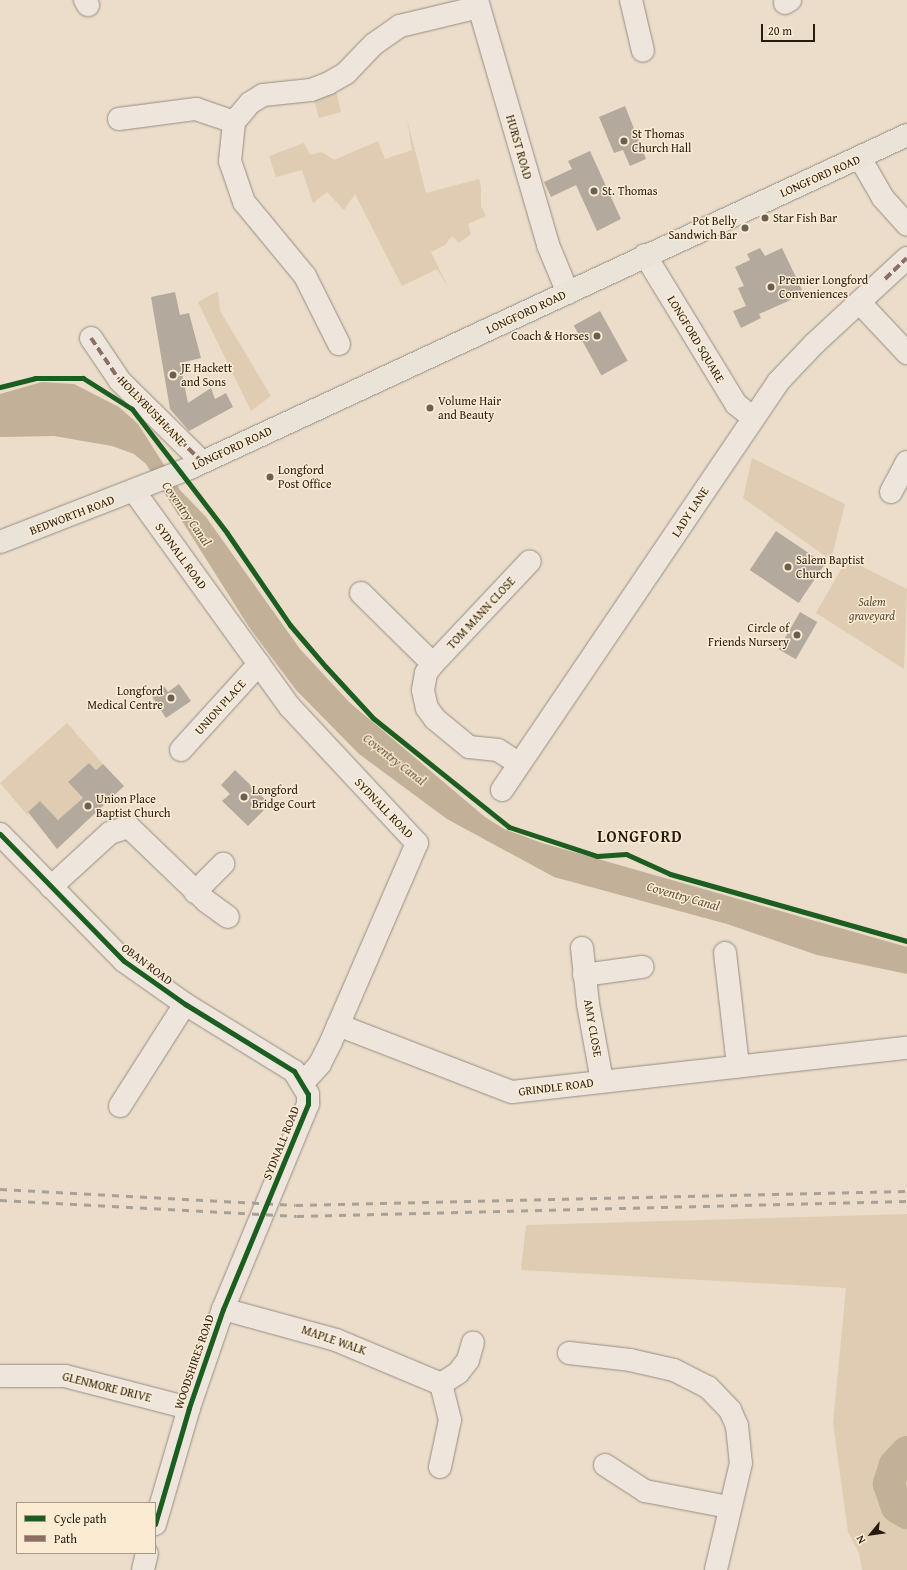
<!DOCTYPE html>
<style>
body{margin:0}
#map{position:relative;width:907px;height:1570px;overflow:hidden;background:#ebddca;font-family:"Gentium Book Plus",serif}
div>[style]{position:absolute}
.green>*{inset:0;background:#dfccb2}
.water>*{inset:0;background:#c2b098}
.river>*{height:32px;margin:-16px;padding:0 16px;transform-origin:16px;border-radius:16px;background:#c2b098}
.building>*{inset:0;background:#b3a99c;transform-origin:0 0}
.roads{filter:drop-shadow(0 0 1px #968d81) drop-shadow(0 0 1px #968d81)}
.minor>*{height:22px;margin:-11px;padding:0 11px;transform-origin:11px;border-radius:11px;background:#eee6dd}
.major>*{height:22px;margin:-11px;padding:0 11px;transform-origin:11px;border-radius:11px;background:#eae3d8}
.rail>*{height:3px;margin-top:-1.5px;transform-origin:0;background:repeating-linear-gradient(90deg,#a7a198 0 7px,transparent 0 14px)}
.quiet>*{height:4px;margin-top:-2px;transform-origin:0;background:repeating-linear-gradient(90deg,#8d6e63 0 8px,transparent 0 12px)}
.cycleway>*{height:5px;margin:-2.5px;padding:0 2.5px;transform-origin:2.5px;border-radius:2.5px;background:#1b5e20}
.dots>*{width:11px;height:11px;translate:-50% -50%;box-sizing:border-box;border:2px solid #fbebd3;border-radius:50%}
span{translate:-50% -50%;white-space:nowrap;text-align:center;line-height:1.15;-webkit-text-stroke:3px #fbebd3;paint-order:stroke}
.poi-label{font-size:12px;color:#251c10}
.left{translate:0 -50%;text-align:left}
.right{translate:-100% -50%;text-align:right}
.street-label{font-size:12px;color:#251c10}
.park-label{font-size:12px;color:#5a4d3b;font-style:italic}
.water-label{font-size:13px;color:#5d503e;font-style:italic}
.district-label{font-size:16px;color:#251c10;font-weight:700;letter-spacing:1px}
.legend{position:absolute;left:16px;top:1502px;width:140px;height:52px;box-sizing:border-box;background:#fbebd3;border:1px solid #a59885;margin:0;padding:5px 7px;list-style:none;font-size:12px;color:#251c10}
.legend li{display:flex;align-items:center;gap:8px;height:20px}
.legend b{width:20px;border:1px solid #a59885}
.north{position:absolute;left:851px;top:1514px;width:40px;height:40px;-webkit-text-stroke:3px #fbebd3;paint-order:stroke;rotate:241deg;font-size:11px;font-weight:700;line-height:16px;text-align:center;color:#251c10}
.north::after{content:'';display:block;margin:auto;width:14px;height:18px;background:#251c10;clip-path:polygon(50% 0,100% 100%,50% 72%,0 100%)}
.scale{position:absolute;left:761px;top:24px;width:54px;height:18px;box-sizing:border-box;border:2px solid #251c10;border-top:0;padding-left:5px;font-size:12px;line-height:14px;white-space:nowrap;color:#251c10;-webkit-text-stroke:3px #fbebd3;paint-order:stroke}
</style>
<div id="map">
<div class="green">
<i style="clip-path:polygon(336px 91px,341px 112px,319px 118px,314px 100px)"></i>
<i style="clip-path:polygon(407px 119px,426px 193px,479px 179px,481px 187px,481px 206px,486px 216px,468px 224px,471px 234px,459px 243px,452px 236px,445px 245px,431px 252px,448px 287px,437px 269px,402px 286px,355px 194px,344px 210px,327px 192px,313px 203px,302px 170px,276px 177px,269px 156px,304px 143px,310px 155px,322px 152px,334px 160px,378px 141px,385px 159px,412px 150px)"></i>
<i style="clip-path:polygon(218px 291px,220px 311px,271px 396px,251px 411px,198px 302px)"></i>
<i style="clip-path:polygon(752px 458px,845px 504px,831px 560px,743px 498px)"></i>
<i style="clip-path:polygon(847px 559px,907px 589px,904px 669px,816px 613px)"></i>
<i style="clip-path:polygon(67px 723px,103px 764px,96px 770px,89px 763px,68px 782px,83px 798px,58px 820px,40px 801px,28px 812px,29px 817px,0 783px)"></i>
<i style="clip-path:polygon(907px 1214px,907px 1570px,862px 1570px,859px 1553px,848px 1532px,833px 1423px,846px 1288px,521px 1270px,526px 1225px)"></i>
</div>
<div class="water">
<i style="clip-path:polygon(42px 382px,74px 384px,119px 407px,138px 424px,180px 490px,206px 517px,300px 649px,349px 702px,485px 817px,504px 829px,542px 843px,907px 947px,907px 974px,817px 955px,727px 924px,554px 877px,447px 819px,359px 754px,296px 690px,249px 627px,146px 464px,134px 454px,112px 446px,54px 436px,0 437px,0 394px)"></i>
</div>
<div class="river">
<i style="left:907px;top:1452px;width:18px;rotate:133deg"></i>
<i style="left:895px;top:1465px;width:20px;rotate:108deg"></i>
<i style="left:889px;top:1484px;width:24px;rotate:71deg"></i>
<i style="left:897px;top:1507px;width:12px;rotate:31deg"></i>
</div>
<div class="building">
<i style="clip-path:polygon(625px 106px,646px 159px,630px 166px,623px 150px,614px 153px,599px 117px)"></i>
<i style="clip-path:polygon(590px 151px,621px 219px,597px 231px,576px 185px,551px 197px,544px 182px,572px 169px,568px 161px)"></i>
<i style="clip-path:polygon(760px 248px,765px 256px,782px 248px,804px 294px,759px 314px,761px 318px,741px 328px,733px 311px,746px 306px,738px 288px,744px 286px,735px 267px,750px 260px,747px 254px)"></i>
<i style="clip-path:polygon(175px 292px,180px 315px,189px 313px,201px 358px,180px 363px,188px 403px,211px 388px,215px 399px,226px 393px,233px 407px,189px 431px,170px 409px,151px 297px)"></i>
<i style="left:600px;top:311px;width:57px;height:30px;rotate:61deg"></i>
<i style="left:776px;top:531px;width:59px;height:47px;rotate:34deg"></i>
<i style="left:800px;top:612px;width:20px;height:43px;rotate:30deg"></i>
<i style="clip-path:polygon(179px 684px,191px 701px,166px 718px,151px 695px,164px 686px,168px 692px)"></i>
<i style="clip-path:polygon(89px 763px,96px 770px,103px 764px,124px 786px,57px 849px,28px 812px,40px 801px,58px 820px,83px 798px,68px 782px)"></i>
<i style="clip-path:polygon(235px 770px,270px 804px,248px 826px,222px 801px,230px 794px,221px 785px)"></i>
</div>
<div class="roads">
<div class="minor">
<i style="left:85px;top:0;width:6px;rotate:59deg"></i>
<i style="left:477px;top:0;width:255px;rotate:73.8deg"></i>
<i style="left:548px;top:245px;width:52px;rotate:67.4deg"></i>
<i style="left:631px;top:0;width:52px;rotate:76.8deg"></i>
<i style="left:785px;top:3px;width:6px;rotate:-31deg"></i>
<i style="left:119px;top:119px;width:78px;rotate:-7.4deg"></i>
<i style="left:196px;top:109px;width:40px;rotate:18.9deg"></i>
<i style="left:860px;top:158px;width:46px;rotate:60.1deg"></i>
<i style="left:883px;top:198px;width:36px;rotate:48deg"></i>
<i style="left:645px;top:255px;width:175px;rotate:58.6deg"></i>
<i style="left:736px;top:404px;width:21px;rotate:39deg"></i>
<i style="left:860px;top:303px;width:69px;rotate:46.8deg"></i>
<i style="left:91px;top:338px;width:52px;rotate:56deg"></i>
<i style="left:120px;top:381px;width:115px;rotate:44.6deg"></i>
<i style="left:339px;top:344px;width:76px;rotate:-116.6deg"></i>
<i style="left:305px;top:276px;width:96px;rotate:-129.5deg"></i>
<i style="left:244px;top:202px;width:43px;rotate:-108.9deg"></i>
<i style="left:230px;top:161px;width:39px;rotate:-84deg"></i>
<i style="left:234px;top:122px;width:25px;rotate:-50deg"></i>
<i style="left:250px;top:103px;width:15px;rotate:-32deg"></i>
<i style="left:263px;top:95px;width:48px;rotate:-5.9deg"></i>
<i style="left:311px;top:90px;width:19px;rotate:-21deg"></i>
<i style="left:329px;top:83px;width:20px;rotate:-30deg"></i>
<i style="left:346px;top:73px;width:40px;rotate:-46deg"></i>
<i style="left:374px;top:44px;width:32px;rotate:-35deg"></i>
<i style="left:400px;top:26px;width:81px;rotate:-13.5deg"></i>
<i style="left:134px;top:491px;width:266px;rotate:54.2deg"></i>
<i style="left:290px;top:707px;width:186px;rotate:47deg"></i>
<i style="left:417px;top:843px;width:217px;rotate:113.4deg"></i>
<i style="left:331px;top:1042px;width:25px;rotate:117deg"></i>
<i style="left:320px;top:1064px;width:24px;rotate:132deg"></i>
<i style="left:891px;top:492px;width:34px;rotate:-62deg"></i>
<i style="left:361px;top:593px;width:101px;rotate:44.6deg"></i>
<i style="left:181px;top:750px;width:116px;rotate:-47.8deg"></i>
<i style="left:518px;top:763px;width:24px;rotate:-147deg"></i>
<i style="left:498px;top:750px;width:29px;rotate:-174deg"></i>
<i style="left:469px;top:747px;width:44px;rotate:-140.5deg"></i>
<i style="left:435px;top:719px;width:14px;rotate:-126deg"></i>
<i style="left:427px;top:708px;width:18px;rotate:-103deg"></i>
<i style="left:423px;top:690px;width:17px;rotate:-80deg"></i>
<i style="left:426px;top:673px;width:11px;rotate:-52deg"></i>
<i style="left:433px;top:664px;width:141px;rotate:-46.7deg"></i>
<i style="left:502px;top:790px;width:493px;rotate:-55.9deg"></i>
<i style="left:778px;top:382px;width:52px;rotate:-46.5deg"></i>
<i style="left:814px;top:344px;width:127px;rotate:-42.8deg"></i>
<i style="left:0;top:834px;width:177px;rotate:45.7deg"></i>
<i style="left:124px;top:961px;width:75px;rotate:35.2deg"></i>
<i style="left:185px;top:1004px;width:128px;rotate:31.6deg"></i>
<i style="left:294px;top:1071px;width:27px;rotate:59deg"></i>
<i style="left:308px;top:1094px;width:10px;rotate:90deg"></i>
<i style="left:308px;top:1104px;width:222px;rotate:112.5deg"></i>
<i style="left:223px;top:1309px;width:105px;rotate:109deg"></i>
<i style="left:189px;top:1408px;width:121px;rotate:106.3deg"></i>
<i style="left:51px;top:887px;width:80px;rotate:-42.5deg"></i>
<i style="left:110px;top:833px;width:20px;rotate:-18deg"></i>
<i style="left:129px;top:827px;width:107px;rotate:43.9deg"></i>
<i style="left:206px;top:901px;width:27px;rotate:36deg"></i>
<i style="left:195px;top:892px;width:40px;rotate:-45deg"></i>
<i style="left:582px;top:948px;width:56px;rotate:83.9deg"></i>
<i style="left:588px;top:1004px;width:78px;rotate:79.7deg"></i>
<i style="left:725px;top:953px;width:114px;rotate:83.4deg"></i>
<i style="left:584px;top:975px;width:59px;rotate:-7.9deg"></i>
<i style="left:338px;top:1025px;width:186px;rotate:21.1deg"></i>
<i style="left:512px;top:1092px;width:397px;rotate:-6.4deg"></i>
<i style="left:120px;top:1106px;width:121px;rotate:-57.5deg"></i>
<i style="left:223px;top:1309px;width:117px;rotate:15.3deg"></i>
<i style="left:336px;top:1340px;width:114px;rotate:22.7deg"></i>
<i style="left:441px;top:1384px;width:37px;rotate:76deg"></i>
<i style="left:450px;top:1420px;width:48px;rotate:102deg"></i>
<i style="left:569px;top:1353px;width:61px;rotate:6.5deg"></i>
<i style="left:630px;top:1360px;width:45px;rotate:12.8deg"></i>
<i style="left:674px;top:1370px;width:38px;rotate:27deg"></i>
<i style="left:708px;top:1387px;width:32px;rotate:46deg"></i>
<i style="left:730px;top:1410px;width:17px;rotate:66deg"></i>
<i style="left:737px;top:1426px;width:37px;rotate:84deg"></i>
<i style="left:741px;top:1463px;width:110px;rotate:103.2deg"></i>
<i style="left:0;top:1376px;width:65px"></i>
<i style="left:65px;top:1376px;width:128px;rotate:14.5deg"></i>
<i style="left:441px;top:1384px;width:20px;rotate:-33deg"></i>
<i style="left:458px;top:1373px;width:16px;rotate:-52deg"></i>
<i style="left:468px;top:1360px;width:18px;rotate:-74deg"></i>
<i style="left:605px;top:1465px;width:48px;rotate:33deg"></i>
<i style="left:645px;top:1491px;width:85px;rotate:10.9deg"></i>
<i style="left:143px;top:1570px;width:17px;rotate:-77deg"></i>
</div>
<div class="major">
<i style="left:0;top:542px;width:204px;rotate:-21.3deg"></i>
<i style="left:190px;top:468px;width:791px;rotate:-24.91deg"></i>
</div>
</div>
<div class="rail">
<i style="left:0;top:1189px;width:296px;rotate:3.1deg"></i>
<i style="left:296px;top:1205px;width:611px;rotate:-1.31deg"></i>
<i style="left:0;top:1200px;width:297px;rotate:3.1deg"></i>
<i style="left:297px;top:1216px;width:610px;rotate:-1.41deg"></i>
</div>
<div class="quiet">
<i style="left:885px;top:279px;width:30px;rotate:-44deg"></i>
<i style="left:91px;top:338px;width:52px;rotate:56deg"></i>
<i style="left:120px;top:381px;width:115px;rotate:44.6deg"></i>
</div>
<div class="cycleway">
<i style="left:0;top:387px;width:36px;rotate:-14deg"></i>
<i style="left:35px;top:378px;width:48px"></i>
<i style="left:83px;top:378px;width:58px;rotate:32.3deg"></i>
<i style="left:132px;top:409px;width:156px;rotate:52.5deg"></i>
<i style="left:227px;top:533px;width:112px;rotate:55.6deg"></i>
<i style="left:290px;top:625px;width:55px;rotate:49.4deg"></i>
<i style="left:326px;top:667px;width:69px;rotate:47.3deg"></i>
<i style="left:373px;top:718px;width:174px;rotate:38.7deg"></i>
<i style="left:509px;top:827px;width:93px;rotate:18.2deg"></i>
<i style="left:597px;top:856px;width:29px;rotate:-4deg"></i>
<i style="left:626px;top:854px;width:48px;rotate:24.4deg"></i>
<i style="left:670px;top:874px;width:246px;rotate:15.8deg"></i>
<i style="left:0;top:834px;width:177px;rotate:45.7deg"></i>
<i style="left:124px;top:961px;width:75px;rotate:35.2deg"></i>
<i style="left:185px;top:1004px;width:128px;rotate:31.6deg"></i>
<i style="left:294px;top:1071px;width:27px;rotate:59deg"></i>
<i style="left:308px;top:1094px;width:10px;rotate:90deg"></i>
<i style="left:308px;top:1104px;width:222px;rotate:112.5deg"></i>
<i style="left:223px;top:1309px;width:105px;rotate:109deg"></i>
<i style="left:189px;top:1408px;width:121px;rotate:106.3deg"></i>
</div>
<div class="dots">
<i style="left:624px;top:141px;background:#6a6051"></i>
<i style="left:594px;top:191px;background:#6a6051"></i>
<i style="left:765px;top:218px;background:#6a6051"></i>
<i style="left:745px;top:228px;background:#6a6051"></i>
<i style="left:771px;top:287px;background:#6a6051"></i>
<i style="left:597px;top:336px;background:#6a6051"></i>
<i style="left:173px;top:375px;background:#6a6051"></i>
<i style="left:430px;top:408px;background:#6a6051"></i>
<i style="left:270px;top:477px;background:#6a6051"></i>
<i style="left:788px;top:567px;background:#6a6051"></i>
<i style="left:797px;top:635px;background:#6a6051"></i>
<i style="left:171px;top:698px;background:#6a6051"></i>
<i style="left:244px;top:797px;background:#6a6051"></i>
<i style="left:88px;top:806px;background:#6a6051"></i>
</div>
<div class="poi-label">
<span class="left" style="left:632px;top:141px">St Thomas<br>Church Hall</span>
<span class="left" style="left:602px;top:191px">St. Thomas</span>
<span class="left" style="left:773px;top:218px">Star Fish Bar</span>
<span class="right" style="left:737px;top:228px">Pot Belly<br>Sandwich Bar</span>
<span class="left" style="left:779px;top:287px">Premier Longford<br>Conveniences</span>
<span class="right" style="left:589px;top:336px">Coach &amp; Horses</span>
<span class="left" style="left:181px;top:375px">JE Hackett<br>and Sons</span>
<span class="left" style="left:438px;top:408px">Volume Hair<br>and Beauty</span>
<span class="left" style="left:278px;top:477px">Longford<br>Post Office</span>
<span class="left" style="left:796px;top:567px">Salem Baptist<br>Church</span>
<span class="right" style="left:789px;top:635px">Circle of<br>Friends Nursery</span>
<span class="right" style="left:163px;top:698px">Longford<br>Medical Centre</span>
<span class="left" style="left:252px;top:797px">Longford<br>Bridge Court</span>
<span class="left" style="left:96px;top:806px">Union Place<br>Baptist Church</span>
</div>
<div class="street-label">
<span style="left:519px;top:147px;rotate:74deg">HURST ROAD</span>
<span style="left:820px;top:176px;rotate:-24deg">LONGFORD ROAD</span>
<span style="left:526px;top:312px;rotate:-25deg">LONGFORD ROAD</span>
<span style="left:696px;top:339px;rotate:59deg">LONGFORD SQUARE</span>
<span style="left:152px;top:411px;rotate:46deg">HOLLYBUSH LANE</span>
<span style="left:232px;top:448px;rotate:-25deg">LONGFORD ROAD</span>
<span style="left:690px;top:512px;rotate:-57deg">LADY LANE</span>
<span style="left:72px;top:515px;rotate:-21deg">BEDWORTH ROAD</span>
<span style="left:181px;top:556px;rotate:54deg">SYDNALL ROAD</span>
<span style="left:481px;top:613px;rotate:-47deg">TOM MANN CLOSE</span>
<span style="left:220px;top:707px;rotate:-48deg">UNION PLACE</span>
<span style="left:384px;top:808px;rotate:46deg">SYDNALL ROAD</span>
<span style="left:147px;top:964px;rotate:37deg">OBAN ROAD</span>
<span style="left:593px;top:1028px;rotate:80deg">AMY CLOSE</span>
<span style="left:556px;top:1087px;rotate:-7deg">GRINDLE ROAD</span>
<span style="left:281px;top:1143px;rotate:-68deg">SYDNALL ROAD</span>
<span style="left:334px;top:1340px;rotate:19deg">MAPLE WALK</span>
<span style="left:194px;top:1362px;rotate:-71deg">WOODSHIRES ROAD</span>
<span style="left:107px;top:1387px;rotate:14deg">GLENMORE DRIVE</span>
</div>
<div class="park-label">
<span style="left:872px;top:609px">Salem<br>graveyard</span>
</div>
<div class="water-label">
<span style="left:186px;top:514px;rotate:55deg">Coventry Canal</span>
<span style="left:394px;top:760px;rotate:38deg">Coventry Canal</span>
<span style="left:683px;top:897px;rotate:16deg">Coventry Canal</span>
</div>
<div class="district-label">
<span style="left:640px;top:836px">LONGFORD</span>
</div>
<ul class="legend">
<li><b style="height:5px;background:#1b5e20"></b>Cycle path</li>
<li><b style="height:5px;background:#8d6e63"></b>Path</li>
</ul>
<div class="north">N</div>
<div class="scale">20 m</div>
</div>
